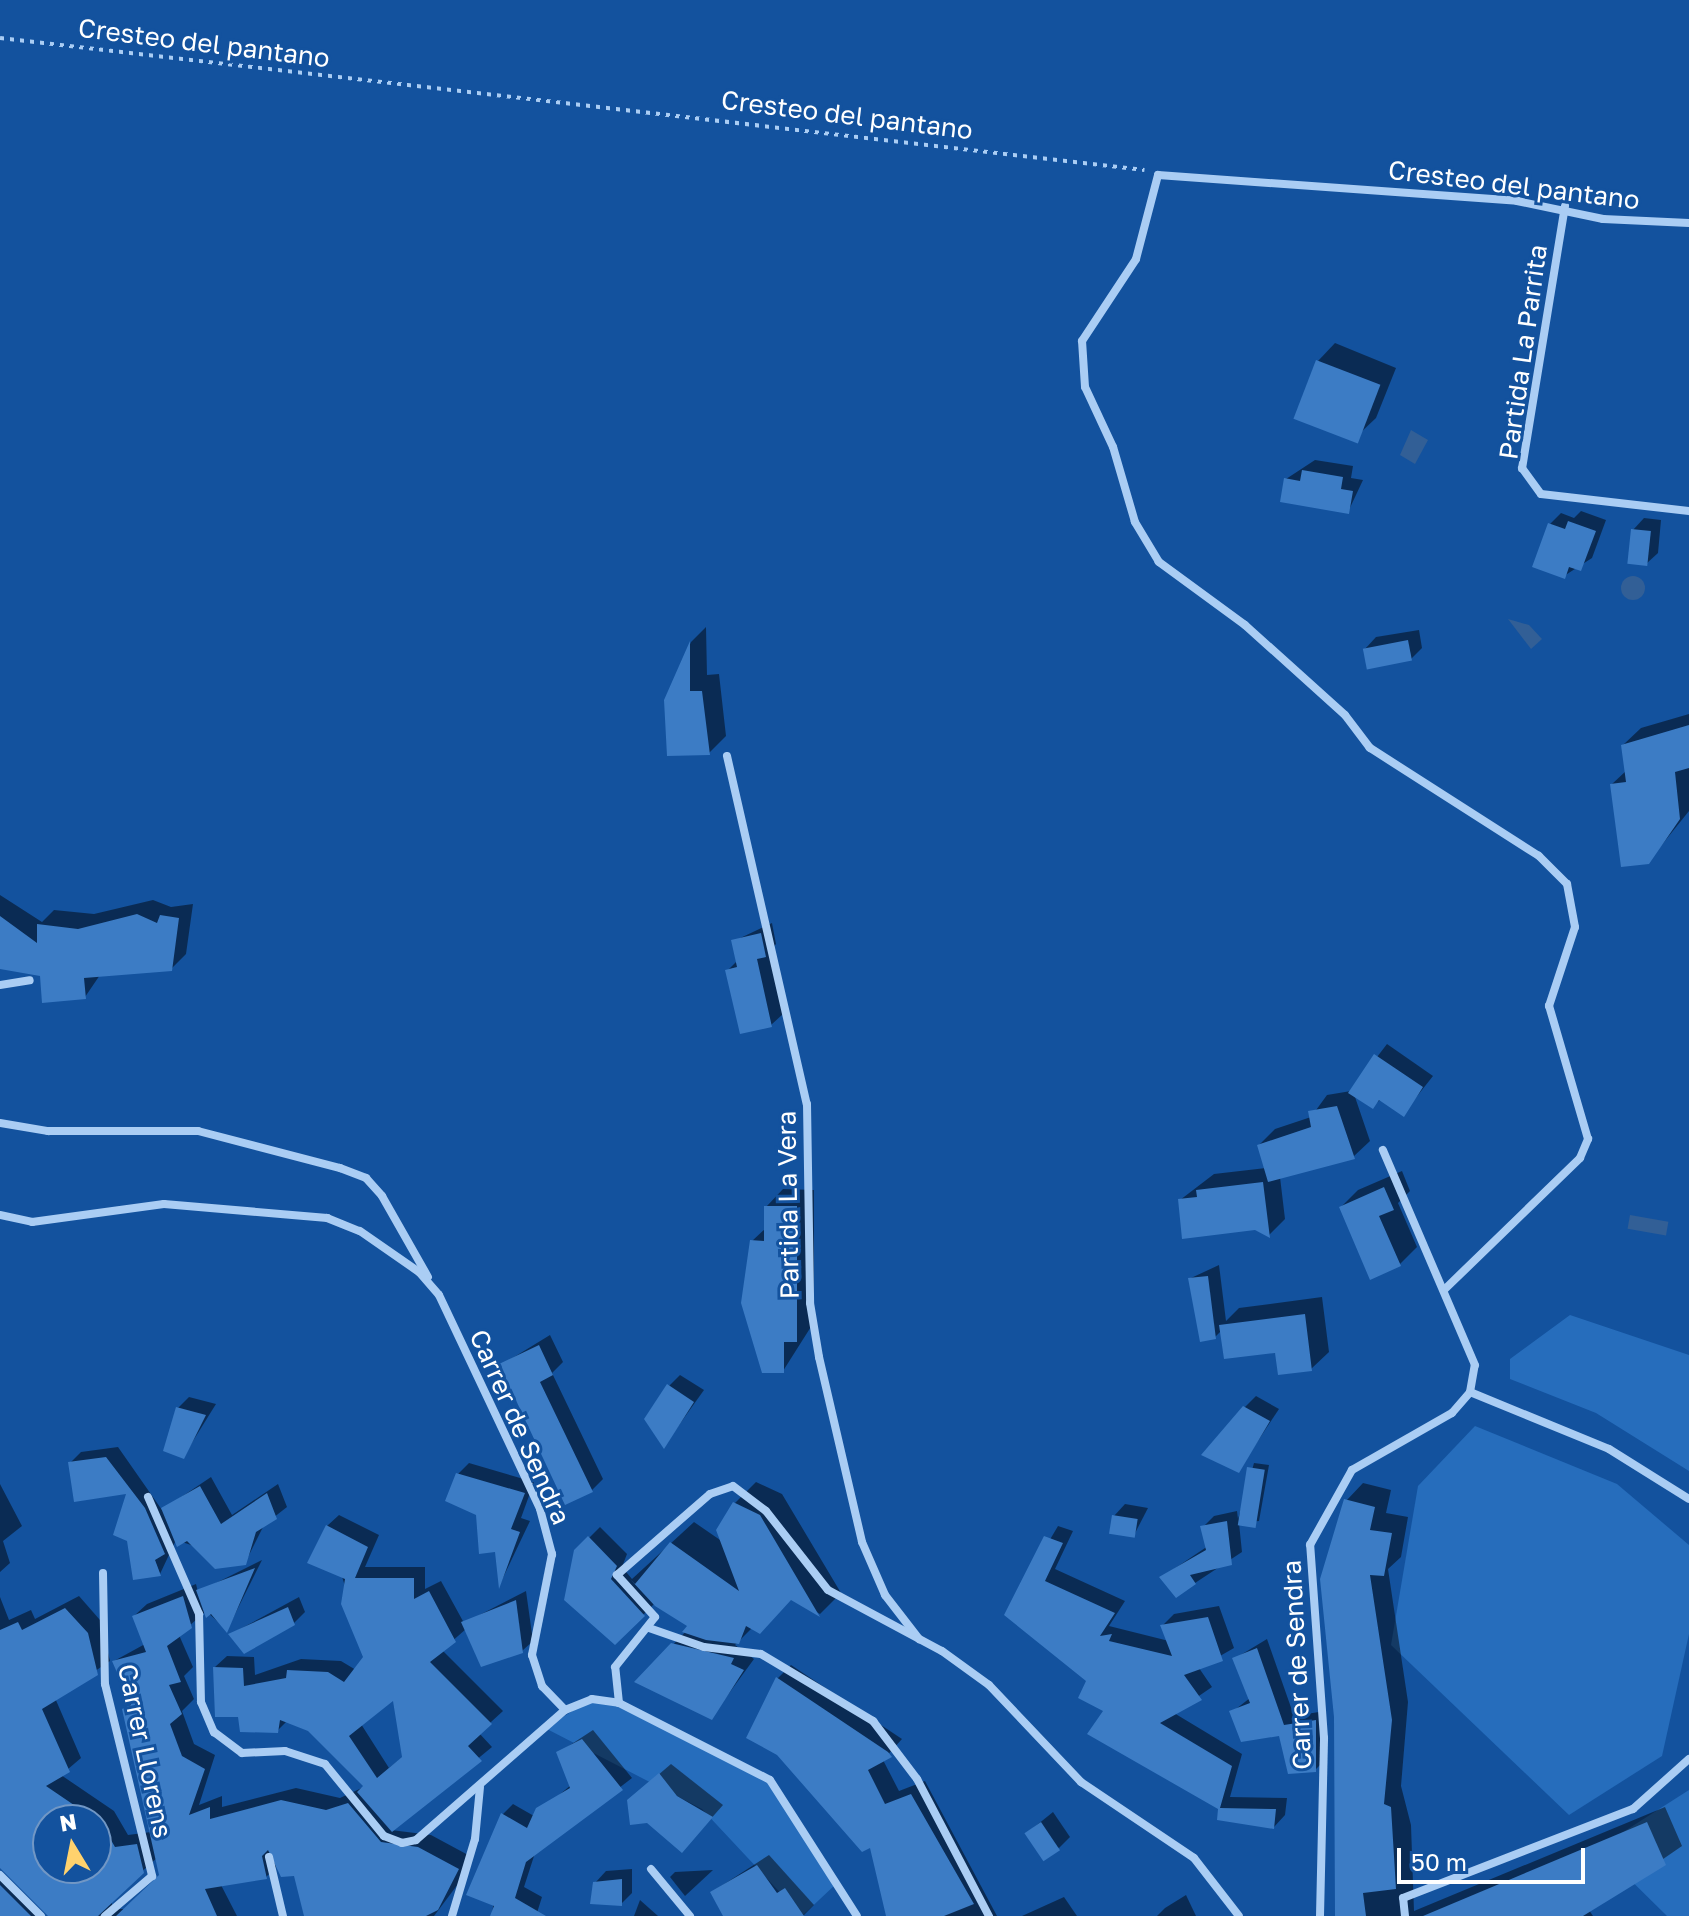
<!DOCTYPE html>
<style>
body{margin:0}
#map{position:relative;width:1689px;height:1916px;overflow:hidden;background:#13529e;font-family:"Golos Text",sans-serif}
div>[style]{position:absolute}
.green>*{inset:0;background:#266dbc}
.water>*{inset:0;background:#325f96;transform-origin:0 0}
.round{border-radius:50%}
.shadow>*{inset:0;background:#0007}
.building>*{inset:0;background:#3c7cc5;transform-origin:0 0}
.path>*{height:4px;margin-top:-2px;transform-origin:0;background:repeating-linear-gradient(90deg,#aacdf4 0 4px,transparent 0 10px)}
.minor>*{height:8px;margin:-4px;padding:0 4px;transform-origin:4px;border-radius:4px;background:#aacdf4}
span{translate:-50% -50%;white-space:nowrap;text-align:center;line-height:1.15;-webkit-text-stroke:6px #13529e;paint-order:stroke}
.street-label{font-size:26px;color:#fff}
.north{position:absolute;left:32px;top:1804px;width:80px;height:80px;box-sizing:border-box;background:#13529e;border:2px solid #7197c5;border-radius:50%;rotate:350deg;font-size:22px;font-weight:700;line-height:32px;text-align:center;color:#fff}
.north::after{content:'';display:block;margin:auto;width:28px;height:36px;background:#ffd26d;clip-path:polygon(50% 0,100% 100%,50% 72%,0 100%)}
.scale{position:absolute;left:1397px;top:1848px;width:188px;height:36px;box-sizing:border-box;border:4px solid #fff;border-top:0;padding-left:10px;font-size:24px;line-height:28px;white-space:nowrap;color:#fff;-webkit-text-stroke:6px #13529e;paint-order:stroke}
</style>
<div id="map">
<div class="green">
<i style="clip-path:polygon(1570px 1315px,1689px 1355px,1689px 1471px,1596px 1413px,1510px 1379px,1510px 1359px)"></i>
<i style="clip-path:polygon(1475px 1426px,1617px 1484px,1689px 1545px,1689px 1634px,1662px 1756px,1569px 1815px,1391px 1645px,1418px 1486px)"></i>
<i style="clip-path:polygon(592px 1699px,619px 1703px,770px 1780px,836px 1884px,802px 1916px,702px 1809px,545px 1728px)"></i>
<i style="clip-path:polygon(1689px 1790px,1689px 1916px,1667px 1916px,1598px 1848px)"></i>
</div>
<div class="water">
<i style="clip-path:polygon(1411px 430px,1428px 440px,1415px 464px,1400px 455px)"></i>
<i class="round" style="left:1621px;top:576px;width:24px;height:24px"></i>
<i style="clip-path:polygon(1508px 619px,1529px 625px,1542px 639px,1531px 649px)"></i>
<i style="left:1630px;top:1215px;width:39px;height:14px;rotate:10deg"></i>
</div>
<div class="shadow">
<i style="clip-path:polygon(1335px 343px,1396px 368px,1376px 418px,1358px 435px,1296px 418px,1318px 361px)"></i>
<i style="clip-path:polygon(1315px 460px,1353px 466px,1351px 478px,1363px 480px,1348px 512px,1286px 479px)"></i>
<i style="clip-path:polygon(1581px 511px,1606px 520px,1592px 558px,1564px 576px,1550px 524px,1561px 513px,1574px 518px)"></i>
<i style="clip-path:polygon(1644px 518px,1661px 520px,1658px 553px,1646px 564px,1633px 530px)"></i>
<i style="clip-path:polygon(706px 627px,707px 675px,719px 674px,726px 736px,709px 753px,666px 701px,691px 642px)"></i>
<i style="clip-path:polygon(1419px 630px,1422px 648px,1411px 659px,1365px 649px,1376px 637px)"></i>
<i style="clip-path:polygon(1689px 714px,1689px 811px,1648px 862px,1612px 784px,1627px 770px,1623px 745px,1641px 728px)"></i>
<i style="clip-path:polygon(0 895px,42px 922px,54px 910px,94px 914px,153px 900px,171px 907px,193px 904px,186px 954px,171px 969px,100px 975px,85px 997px,42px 974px,0 967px)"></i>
<i style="clip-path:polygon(772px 923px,776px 944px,769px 952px,783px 1014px,771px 1025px,727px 971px,738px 960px,734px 941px)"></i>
<i style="clip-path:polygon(1387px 1044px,1433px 1076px,1403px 1114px,1381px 1099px,1372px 1107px,1354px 1094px,1370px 1141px,1353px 1157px,1280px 1177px,1285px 1219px,1269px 1235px,1180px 1200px,1214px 1174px,1266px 1168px,1259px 1145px,1275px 1129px,1311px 1117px,1327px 1095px,1351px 1091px)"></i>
<i style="clip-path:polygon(1402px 1171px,1410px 1191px,1398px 1203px,1417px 1247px,1400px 1264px,1341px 1207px,1358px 1190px)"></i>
<i style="clip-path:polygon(783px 1189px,814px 1190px,814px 1322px,783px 1371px,752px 1241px,766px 1228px,766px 1207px)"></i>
<i style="clip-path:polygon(1219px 1265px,1226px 1321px,1239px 1308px,1322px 1297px,1329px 1352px,1311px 1369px,1222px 1330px,1215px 1337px,1191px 1278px)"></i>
<i style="clip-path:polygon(550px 1335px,563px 1362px,552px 1373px,603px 1479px,592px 1490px,501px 1365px)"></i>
<i style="clip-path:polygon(680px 1375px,704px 1390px,664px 1446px,669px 1386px)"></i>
<i style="clip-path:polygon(1256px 1396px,1279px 1409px,1238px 1471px,1244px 1408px)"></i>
<i style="clip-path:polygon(189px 1397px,216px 1404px,183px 1457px,178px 1408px)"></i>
<i style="clip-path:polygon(118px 1447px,162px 1510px,211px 1477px,232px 1515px,278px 1484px,287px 1507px,264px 1525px,245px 1563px,176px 1540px,160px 1574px,129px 1492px,70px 1463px,81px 1452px)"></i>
<i style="clip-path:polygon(469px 1463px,534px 1482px,521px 1518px,530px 1521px,500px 1584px,497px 1550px,458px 1474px)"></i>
<i style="clip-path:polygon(1254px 1463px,1269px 1465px,1259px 1521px,1239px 1523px,1242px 1552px,1195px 1583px,1162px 1577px,1208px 1546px,1203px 1527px,1214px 1516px,1237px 1511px,1238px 1519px)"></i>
<i style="clip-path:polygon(756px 1482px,782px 1494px,841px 1593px,820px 1614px,792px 1598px,753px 1627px,735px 1645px,754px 1659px,711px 1718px,638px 1681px,691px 1626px,654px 1604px,615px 1643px,576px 1551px,600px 1527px,627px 1554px,622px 1567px,632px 1579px,694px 1522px,723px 1542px,734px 1504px)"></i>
<i style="clip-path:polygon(1363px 1483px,1391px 1490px,1386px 1513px,1408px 1517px,1401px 1557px,1388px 1569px,1408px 1702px,1401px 1786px,1411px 1825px,1414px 1911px,1665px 1807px,1682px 1846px,1589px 1910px,1593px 1916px,1338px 1916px,1346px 1501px)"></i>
<i style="clip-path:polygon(0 1484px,22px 1526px,3px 1541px,10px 1563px,0 1572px)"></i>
<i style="clip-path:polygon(1125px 1504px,1148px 1508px,1133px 1537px,1114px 1516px)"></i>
<i style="clip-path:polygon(evenodd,339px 1515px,379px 1535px,365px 1567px,425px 1567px,425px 1589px,441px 1581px,464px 1623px,526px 1591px,533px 1641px,522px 1651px,466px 1629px,442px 1650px,503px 1711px,479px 1733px,492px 1747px,391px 1830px,431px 1835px,470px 1856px,464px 1876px,434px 1916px,306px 1916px,296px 1874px,279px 1864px,266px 1877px,221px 1885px,237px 1916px,74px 1916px,0 1848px,0 1597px,9px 1620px,31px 1610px,35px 1619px,79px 1596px,100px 1620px,110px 1661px,55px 1698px,81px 1758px,61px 1775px,114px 1811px,128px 1835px,151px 1832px,125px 1710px,132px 1703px,114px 1661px,145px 1644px,134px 1616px,147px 1604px,196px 1584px,198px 1592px,262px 1560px,227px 1630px,206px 1611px,179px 1635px,193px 1667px,184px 1676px,194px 1699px,182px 1711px,194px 1744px,215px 1755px,199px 1805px,222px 1796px,222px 1807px,296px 1788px,340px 1798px,366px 1786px,309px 1730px,287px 1721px,277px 1731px,239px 1715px,215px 1667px,227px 1656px,254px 1657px,255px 1675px,301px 1659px,341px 1661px,356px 1670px,366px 1657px,327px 1526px,339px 1515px,395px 1698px,404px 1756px,389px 1768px,361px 1724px,395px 1698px,339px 1515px,48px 1820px,96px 1820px,96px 1868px,48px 1868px,48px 1820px,339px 1515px,157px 1858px,161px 1877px,124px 1909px,112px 1909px,112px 1898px,157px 1858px)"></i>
<i style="clip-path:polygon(1058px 1526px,1073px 1531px,1055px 1569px,1125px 1601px,1109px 1626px,1169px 1641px,1162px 1626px,1174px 1614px,1219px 1606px,1234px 1648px,1199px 1668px,1212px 1687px,1174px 1713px,1242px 1754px,1230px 1797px,1287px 1798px,1285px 1815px,1274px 1827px,1220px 1808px,1090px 1734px,1106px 1710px,1089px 1681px,1006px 1614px)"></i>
<i style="clip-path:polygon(299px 1597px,305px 1612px,294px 1623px,231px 1634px)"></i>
<i style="clip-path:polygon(1267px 1639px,1294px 1716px,1325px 1711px,1326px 1759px,1315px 1770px,1281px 1734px,1232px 1712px,1250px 1698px,1234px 1659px)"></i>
<i style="clip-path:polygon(791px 1665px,902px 1739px,883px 1760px,899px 1791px,925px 1781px,997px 1916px,888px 1916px,871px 1845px,777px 1679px)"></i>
<i style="clip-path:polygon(593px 1730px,632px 1778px,535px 1853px,524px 1887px,542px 1897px,536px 1916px,492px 1916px,503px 1814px,513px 1804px,534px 1816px,571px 1785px,558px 1753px)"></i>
<i style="clip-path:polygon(671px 1764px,723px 1805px,693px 1839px,629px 1800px)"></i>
<i style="clip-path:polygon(1053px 1812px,1070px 1837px,1059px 1848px,1027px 1833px)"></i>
<i style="clip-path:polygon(769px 1855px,814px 1905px,803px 1916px,726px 1916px,712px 1892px)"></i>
<i style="clip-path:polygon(632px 1869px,632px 1893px,621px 1904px,595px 1883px,606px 1871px)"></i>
<i style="clip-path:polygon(713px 1870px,685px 1896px,670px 1877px,675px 1872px)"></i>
<i style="clip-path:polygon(0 1875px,44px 1916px,0 1916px)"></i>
<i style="clip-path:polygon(1186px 1895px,1196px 1916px,1157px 1916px,1165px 1908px)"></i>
<i style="clip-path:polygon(1064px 1897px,1077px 1916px,1022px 1916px)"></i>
<i style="clip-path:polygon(640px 1900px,658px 1916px,634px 1916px)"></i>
</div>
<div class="building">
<i style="left:1316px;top:360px;width:69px;height:63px;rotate:21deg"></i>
<i style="clip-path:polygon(1302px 470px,1343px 477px,1341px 489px,1353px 491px,1349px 514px,1280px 502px,1284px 478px,1300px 481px)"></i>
<i style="clip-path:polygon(1568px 521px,1596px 531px,1581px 571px,1569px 567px,1565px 579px,1532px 567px,1548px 523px,1565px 529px)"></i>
<i style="left:1631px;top:529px;width:20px;height:35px;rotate:6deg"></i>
<i style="left:1408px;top:640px;width:21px;height:46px;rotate:79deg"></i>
<i style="clip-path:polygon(690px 641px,690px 691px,702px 691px,710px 755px,667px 756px,664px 700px)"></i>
<i style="clip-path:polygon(1689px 725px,1689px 768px,1675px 772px,1680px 819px,1649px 864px,1621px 867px,1610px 784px,1626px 782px,1621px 745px)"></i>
<i style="clip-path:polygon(137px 914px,157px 923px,160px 915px,179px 918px,172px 971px,84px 978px,86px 999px,42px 1003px,40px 976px,0 969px,0 916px,37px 943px,37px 924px,78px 929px)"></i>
<i style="clip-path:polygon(761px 933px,766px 957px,757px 959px,772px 1027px,740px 1034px,725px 970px,737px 967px,731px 940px)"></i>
<i style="clip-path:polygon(1374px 1054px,1423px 1087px,1404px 1117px,1379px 1100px,1373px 1109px,1348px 1093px)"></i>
<i style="clip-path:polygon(1337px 1106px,1355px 1159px,1268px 1182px,1257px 1145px,1311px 1127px,1308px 1111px)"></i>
<i style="clip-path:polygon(1263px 1182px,1270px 1238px,1255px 1230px,1182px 1239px,1178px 1199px,1197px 1197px,1196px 1190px)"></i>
<i style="clip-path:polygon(1384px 1187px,1394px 1210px,1379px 1216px,1401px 1266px,1370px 1280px,1339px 1207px)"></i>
<i style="clip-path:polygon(764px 1206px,797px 1206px,797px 1342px,784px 1342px,784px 1373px,762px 1373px,741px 1303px,750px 1240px,764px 1241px)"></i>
<i style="clip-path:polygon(1208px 1276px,1216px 1339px,1200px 1342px,1188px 1278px)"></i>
<i style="clip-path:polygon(1305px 1314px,1312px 1371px,1278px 1375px,1275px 1353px,1224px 1359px,1219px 1325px)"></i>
<i style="clip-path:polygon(539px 1345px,553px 1375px,540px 1382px,593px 1492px,565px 1505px,499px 1364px)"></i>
<i style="clip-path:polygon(667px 1384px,694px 1402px,664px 1449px,644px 1419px)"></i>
<i style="clip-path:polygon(1243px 1406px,1270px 1421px,1239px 1473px,1201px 1455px)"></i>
<i style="clip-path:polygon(176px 1407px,206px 1415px,184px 1459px,163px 1451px)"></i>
<i style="clip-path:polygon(106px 1457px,145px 1508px,165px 1554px,155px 1560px,161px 1576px,133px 1580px,127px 1541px,113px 1535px,126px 1494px,74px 1502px,68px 1462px)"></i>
<i style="left:1247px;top:1467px;width:18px;height:59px;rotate:9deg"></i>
<i style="clip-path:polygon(456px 1473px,525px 1493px,511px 1529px,520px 1532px,499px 1589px,495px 1552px,479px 1554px,476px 1515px,445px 1501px)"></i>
<i style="clip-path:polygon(200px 1486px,221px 1524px,267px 1493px,277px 1519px,256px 1532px,246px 1565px,215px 1569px,187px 1541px,177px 1547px,161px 1508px)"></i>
<i style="clip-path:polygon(1344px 1499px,1375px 1507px,1370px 1530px,1392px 1533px,1384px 1576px,1370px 1575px,1392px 1720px,1384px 1804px,1391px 1807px,1396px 1889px,1363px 1893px,1366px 1916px,1335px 1916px,1334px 1717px,1320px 1579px)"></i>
<i style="clip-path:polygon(733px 1502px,760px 1515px,820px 1617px,791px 1600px,760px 1634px,746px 1626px,739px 1644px,706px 1640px,682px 1632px,687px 1626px,655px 1606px,630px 1579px,635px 1584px,670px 1542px,739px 1591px,716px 1530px)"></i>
<i style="left:1112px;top:1515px;width:26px;height:19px;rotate:9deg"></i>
<i style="clip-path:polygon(1227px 1521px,1232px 1565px,1190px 1575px,1196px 1584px,1176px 1598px,1159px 1577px,1206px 1550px,1200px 1526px)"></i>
<i style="clip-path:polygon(evenodd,326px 1525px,368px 1547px,355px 1578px,414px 1578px,414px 1599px,429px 1591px,456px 1642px,430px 1662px,492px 1724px,468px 1746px,482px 1761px,392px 1832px,357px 1792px,363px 1786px,308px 1731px,280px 1720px,278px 1733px,240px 1732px,238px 1717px,215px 1717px,213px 1667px,243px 1668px,244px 1686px,286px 1678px,287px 1670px,328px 1672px,344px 1682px,363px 1657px,341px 1604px,345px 1579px,307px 1563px,326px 1525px,393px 1701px,402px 1757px,377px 1778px,349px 1736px,393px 1701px)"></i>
<i style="clip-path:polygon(588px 1536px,617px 1566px,611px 1579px,645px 1616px,615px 1645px,564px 1600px,574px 1550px)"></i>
<i style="clip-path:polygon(1044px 1536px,1063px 1543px,1045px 1581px,1115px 1613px,1100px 1636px,1112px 1634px,1109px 1641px,1172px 1656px,1160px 1625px,1208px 1617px,1223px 1661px,1184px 1675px,1202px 1700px,1160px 1723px,1232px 1766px,1220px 1808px,1276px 1809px,1274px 1829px,1217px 1820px,1218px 1809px,1087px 1734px,1103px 1711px,1078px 1698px,1086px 1681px,1004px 1615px)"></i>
<i style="clip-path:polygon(255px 1568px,239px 1605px,227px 1633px,211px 1614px,206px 1618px,196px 1590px)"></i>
<i style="clip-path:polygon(183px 1596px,192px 1628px,167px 1646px,181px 1682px,169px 1685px,182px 1714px,170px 1724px,182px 1756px,205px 1769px,189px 1815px,210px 1807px,210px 1819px,281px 1800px,326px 1810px,348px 1803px,381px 1842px,418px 1847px,459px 1869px,438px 1910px,426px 1916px,304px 1916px,294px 1876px,281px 1877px,268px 1850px,262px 1856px,267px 1879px,205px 1889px,217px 1916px,116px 1916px,159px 1875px,122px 1709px,131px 1705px,112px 1661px,146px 1652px,132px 1616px)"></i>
<i style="clip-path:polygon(516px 1600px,523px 1653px,481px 1667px,461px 1622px)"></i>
<i style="clip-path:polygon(288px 1607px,295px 1625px,244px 1654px,228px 1634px)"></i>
<i style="clip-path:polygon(65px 1608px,88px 1633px,98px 1675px,42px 1709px,70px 1772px,46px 1786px,96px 1820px,48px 1820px,48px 1868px,96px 1868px,96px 1814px,115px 1847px,137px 1844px,144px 1873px,98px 1916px,48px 1916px,0 1868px,0 1630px,18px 1622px,22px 1630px)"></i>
<i style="clip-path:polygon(671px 1643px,734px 1658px,731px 1664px,744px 1670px,712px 1720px,634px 1682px)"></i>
<i style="clip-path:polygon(1257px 1648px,1284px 1725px,1316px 1720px,1316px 1772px,1288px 1774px,1279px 1736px,1241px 1742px,1229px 1711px,1250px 1703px,1232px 1658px)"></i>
<i style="clip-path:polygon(776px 1677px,888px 1752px,892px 1757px,868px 1770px,885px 1804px,911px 1794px,974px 1904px,944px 1916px,886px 1916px,870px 1848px,862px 1852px,777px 1755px,746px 1738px)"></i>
<i style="clip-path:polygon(582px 1739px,623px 1790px,526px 1862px,515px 1898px,546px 1916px,490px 1916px,494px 1906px,466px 1895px,501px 1813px,527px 1828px,536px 1808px,570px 1788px,556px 1752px)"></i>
<i style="clip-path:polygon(659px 1773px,677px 1796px,713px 1817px,682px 1853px,647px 1823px,630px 1825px,627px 1800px)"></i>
<i style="left:1041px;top:1822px;width:34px;height:20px;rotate:56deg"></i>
<i style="clip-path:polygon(1647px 1822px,1666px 1865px,1583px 1916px,1423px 1916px)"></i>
<i style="clip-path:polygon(757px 1865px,777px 1893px,785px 1888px,804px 1916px,723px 1916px,710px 1892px)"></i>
<i style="clip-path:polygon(622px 1879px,622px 1906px,590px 1904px,593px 1882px)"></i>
<i style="clip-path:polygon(0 1885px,31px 1916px,0 1916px)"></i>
</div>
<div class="path">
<i style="left:0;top:38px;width:1152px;rotate:6.58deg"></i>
</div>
<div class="minor">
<i style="left:1565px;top:206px;width:266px;rotate:99.3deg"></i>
<i style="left:1522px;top:468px;width:32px;rotate:54deg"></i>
<i style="left:1541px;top:494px;width:149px;rotate:6.6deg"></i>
<i style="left:727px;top:756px;width:357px;rotate:77.1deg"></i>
<i style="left:807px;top:1104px;width:199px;rotate:89.1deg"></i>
<i style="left:810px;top:1303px;width:55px;rotate:80.5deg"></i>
<i style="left:819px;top:1357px;width:190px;rotate:76.9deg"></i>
<i style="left:862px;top:1542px;width:58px;rotate:66.5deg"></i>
<i style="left:885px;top:1595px;width:56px;rotate:52.3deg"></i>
<i style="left:0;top:985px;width:30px;rotate:-9deg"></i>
<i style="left:0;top:1123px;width:49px;rotate:9.5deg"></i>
<i style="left:48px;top:1131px;width:150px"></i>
<i style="left:198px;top:1131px;width:147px;rotate:14.6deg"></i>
<i style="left:340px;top:1168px;width:28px;rotate:21deg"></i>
<i style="left:366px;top:1178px;width:24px;rotate:48deg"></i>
<i style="left:382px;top:1196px;width:93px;rotate:60.4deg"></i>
<i style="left:0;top:1215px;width:33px;rotate:12deg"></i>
<i style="left:32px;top:1222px;width:133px;rotate:-7.8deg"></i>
<i style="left:164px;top:1204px;width:164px;rotate:4.9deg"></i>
<i style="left:327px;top:1218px;width:35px;rotate:22deg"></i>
<i style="left:360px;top:1231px;width:72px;rotate:34.8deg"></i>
<i style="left:419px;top:1272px;width:30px;rotate:49deg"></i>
<i style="left:439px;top:1295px;width:237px;rotate:64.7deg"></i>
<i style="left:540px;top:1509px;width:47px;rotate:75.1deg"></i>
<i style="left:552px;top:1554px;width:103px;rotate:101.2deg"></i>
<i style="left:532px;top:1655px;width:33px;rotate:72deg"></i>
<i style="left:542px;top:1686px;width:33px;rotate:46deg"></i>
<i style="left:1445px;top:1289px;width:188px;rotate:-44.1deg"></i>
<i style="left:1580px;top:1158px;width:21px;rotate:-67deg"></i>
<i style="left:1588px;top:1139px;width:139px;rotate:-106.3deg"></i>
<i style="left:1549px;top:1006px;width:83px;rotate:-71.8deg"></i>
<i style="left:1575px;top:927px;width:44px;rotate:-100.5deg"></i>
<i style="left:1567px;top:884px;width:40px;rotate:-135deg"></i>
<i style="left:1539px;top:856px;width:201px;rotate:-147.4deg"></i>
<i style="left:1370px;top:748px;width:41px;rotate:-127.1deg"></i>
<i style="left:1345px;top:715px;width:135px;rotate:-138deg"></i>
<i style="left:1245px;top:625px;width:107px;rotate:-143.8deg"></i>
<i style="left:1159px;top:562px;width:47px;rotate:-121deg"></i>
<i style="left:1135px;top:522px;width:78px;rotate:-106.3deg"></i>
<i style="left:1113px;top:447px;width:66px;rotate:-115deg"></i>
<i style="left:1085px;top:387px;width:46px;rotate:-93.7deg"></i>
<i style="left:1082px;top:341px;width:98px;rotate:-56.6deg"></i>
<i style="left:1136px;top:259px;width:87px;rotate:-75.3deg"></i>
<i style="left:1158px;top:175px;width:360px;rotate:4.1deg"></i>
<i style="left:1517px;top:201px;width:88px;rotate:11.8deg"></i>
<i style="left:1603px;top:219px;width:86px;rotate:2.7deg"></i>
<i style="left:1470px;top:1392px;width:150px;rotate:22.3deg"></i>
<i style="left:1609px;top:1449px;width:94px;rotate:32deg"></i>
<i style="left:148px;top:1497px;width:128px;rotate:66.4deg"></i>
<i style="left:199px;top:1614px;width:88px;rotate:88.7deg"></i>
<i style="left:201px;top:1702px;width:33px;rotate:67deg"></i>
<i style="left:214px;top:1732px;width:35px;rotate:37deg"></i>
<i style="left:242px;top:1753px;width:43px;rotate:-2.7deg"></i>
<i style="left:285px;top:1751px;width:42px;rotate:18deg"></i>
<i style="left:325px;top:1764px;width:93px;rotate:50.7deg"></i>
<i style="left:384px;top:1836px;width:19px;rotate:21deg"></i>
<i style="left:402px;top:1843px;width:14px;rotate:-12deg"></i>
<i style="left:416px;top:1840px;width:198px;rotate:-41.1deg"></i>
<i style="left:565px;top:1710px;width:29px;rotate:-22deg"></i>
<i style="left:592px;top:1699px;width:27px;rotate:8deg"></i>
<i style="left:619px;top:1703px;width:169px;rotate:27deg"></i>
<i style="left:770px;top:1780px;width:161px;rotate:57.4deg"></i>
<i style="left:103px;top:1573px;width:111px;rotate:89deg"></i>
<i style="left:105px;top:1684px;width:198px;rotate:76.2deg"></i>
<i style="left:152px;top:1876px;width:62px;rotate:139.6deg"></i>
<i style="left:649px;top:1628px;width:58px;rotate:19.1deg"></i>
<i style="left:704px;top:1647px;width:57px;rotate:7deg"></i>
<i style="left:761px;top:1654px;width:131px;rotate:30.9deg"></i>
<i style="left:873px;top:1721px;width:73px;rotate:52.8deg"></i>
<i style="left:917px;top:1779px;width:155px;rotate:62.3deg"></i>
<i style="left:619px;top:1703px;width:36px;rotate:-96deg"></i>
<i style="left:615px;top:1667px;width:64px;rotate:-51.3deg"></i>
<i style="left:655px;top:1617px;width:57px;rotate:-132.1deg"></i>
<i style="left:617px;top:1575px;width:123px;rotate:-41.1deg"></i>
<i style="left:710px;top:1494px;width:24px;rotate:-19deg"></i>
<i style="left:733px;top:1486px;width:41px;rotate:37.1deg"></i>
<i style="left:766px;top:1511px;width:100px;rotate:51.9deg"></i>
<i style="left:828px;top:1590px;width:129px;rotate:28.2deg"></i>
<i style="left:942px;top:1651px;width:58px;rotate:35.9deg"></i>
<i style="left:989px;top:1685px;width:134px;rotate:46.5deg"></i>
<i style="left:1081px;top:1782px;width:136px;rotate:33.9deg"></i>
<i style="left:1194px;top:1858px;width:73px;rotate:52.2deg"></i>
<i style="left:269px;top:1857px;width:61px;rotate:76.7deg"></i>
<i style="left:651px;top:1869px;width:61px;rotate:50.3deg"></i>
<i style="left:0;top:1875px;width:58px;rotate:45deg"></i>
<i style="left:452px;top:1916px;width:80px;rotate:-73.4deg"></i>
<i style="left:475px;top:1839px;width:52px;rotate:-84.5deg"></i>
<i style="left:1320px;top:1916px;width:178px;rotate:-88.7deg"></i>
<i style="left:1324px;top:1738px;width:194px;rotate:-94.1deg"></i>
<i style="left:1310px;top:1545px;width:86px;rotate:-60.8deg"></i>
<i style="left:1352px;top:1470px;width:115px;rotate:-29.7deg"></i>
<i style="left:1452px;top:1413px;width:28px;rotate:-49deg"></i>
<i style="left:1470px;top:1392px;width:27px;rotate:-80deg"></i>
<i style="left:1475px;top:1365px;width:234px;rotate:-113.2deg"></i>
<i style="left:1405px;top:1916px;width:18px;rotate:-96deg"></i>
<i style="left:1403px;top:1898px;width:247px;rotate:-21.2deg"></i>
<i style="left:1633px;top:1809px;width:75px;rotate:-41.8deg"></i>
</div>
<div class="street-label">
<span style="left:204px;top:43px;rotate:7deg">Cresteo del pantano</span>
<span style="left:847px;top:115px;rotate:7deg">Cresteo del pantano</span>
<span style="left:1514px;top:185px;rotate:7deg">Cresteo del pantano</span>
<span style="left:1523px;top:352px;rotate:-82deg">Partida La Parrita</span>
<span style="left:788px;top:1205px;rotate:-91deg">Partida La Vera</span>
<span style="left:520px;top:1427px;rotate:66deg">Carrer de Sendra</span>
<span style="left:1297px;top:1665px;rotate:-93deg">Carrer de Sendra</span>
<span style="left:145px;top:1751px;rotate:78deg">Carrer Llorens</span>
</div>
<div class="north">N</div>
<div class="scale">50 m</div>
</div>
